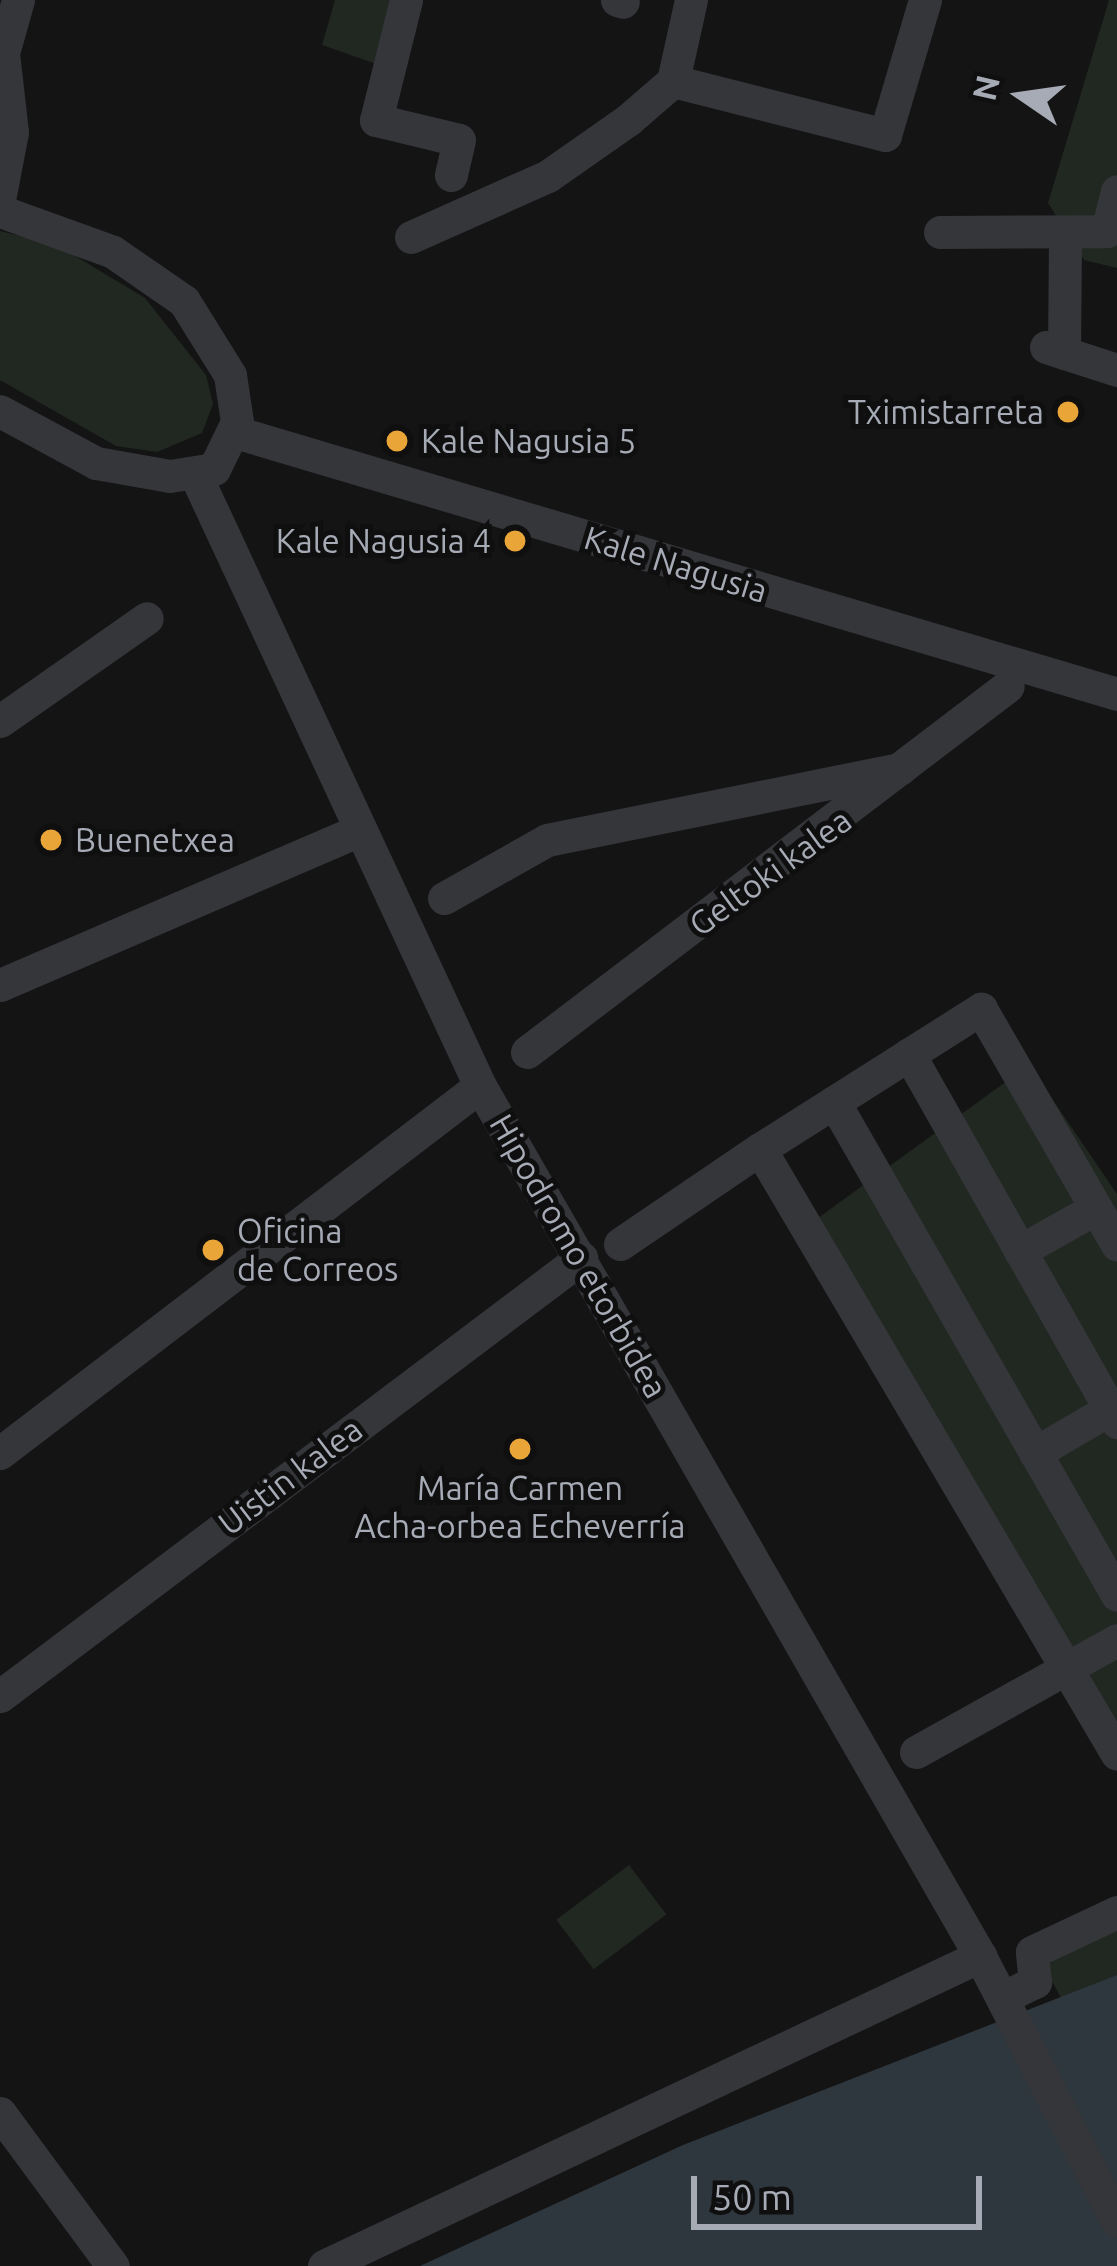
<!DOCTYPE html>
<meta charset="utf-8">
<style>
body{margin:0}
#map{position:relative;width:1117px;height:2266px;overflow:hidden;background:#141415;font-family:Ubuntu,sans-serif}
div>[style]{position:absolute}
.green>*{inset:0;background:#202821;transform-origin:0 0}
.water>*{inset:0;background:#2e373d}
.street>*{height:33px;margin:-16.5px;padding:0 16.5px;transform-origin:16.5px;border-radius:16.5px;background:#35363a}
.dots>*{width:33px;height:33px;translate:-50% -50%;box-sizing:border-box;border:6px solid #0f0f10;border-radius:50%}
span{translate:-50% -50%;white-space:nowrap;text-align:center;line-height:1.15;-webkit-text-stroke:10px #0f0f10;paint-order:stroke}
.poi-label{font-size:33px;color:#a6abb5}
.right{translate:-100% -50%;text-align:right}
.left{translate:0 -50%;text-align:left}
.street-label{font-size:33px;color:#a6abb5}
.north{position:absolute;left:961px;top:36px;width:120px;height:120px;-webkit-text-stroke:9px #0f0f10;paint-order:stroke;rotate:283deg;font-size:33px;font-weight:700;line-height:48px;text-align:center;color:#a6abb5}
.north::after{content:'';display:block;margin:auto;width:42px;height:54px;background:#a6abb5;clip-path:polygon(50% 0,100% 100%,50% 72%,0 100%)}
.scale{position:absolute;left:691px;top:2176px;width:291px;height:54px;box-sizing:border-box;border:6px solid #a6abb5;border-top:0;padding-left:15px;font-size:36px;line-height:42px;white-space:nowrap;color:#a6abb5;-webkit-text-stroke:9px #0f0f10;paint-order:stroke}
</style>
<div id="map">
<div class="green">
<i style="clip-path:polygon(335px 0,409px 0,388px 68px,322px 45px)"></i>
<i style="clip-path:polygon(1109px 0,1117px 0,1117px 268px,1084px 260px,1048px 203px)"></i>
<i style="clip-path:polygon(0 231px,57px 245px,145px 298px,206px 375px,213px 404px,202px 433px,157px 452px,116px 446px,0 380px)"></i>
<i style="clip-path:polygon(1029px 1065px,1117px 1194px,1117px 1743px,811px 1223px)"></i>
<i style="left:629px;top:1865px;width:62px;height:91px;rotate:53deg"></i>
<i style="clip-path:polygon(1117px 1930px,1117px 1975px,1062px 2000px,1043px 1964px)"></i>
</div>
<div class="water">
<i style="clip-path:polygon(1117px 1975px,1117px 2266px,420px 2266px,683px 2145px)"></i>
</div>
<div class="street">
<i style="left:406px;top:0;width:124px;rotate:104deg"></i>
<i style="left:376px;top:120px;width:85px;rotate:13.5deg"></i>
<i style="left:459px;top:140px;width:36px;rotate:103deg"></i>
<i style="left:617px;top:0;width:6px;rotate:18deg"></i>
<i style="left:673px;top:81px;width:219px;rotate:14.3deg"></i>
<i style="left:885px;top:135px;width:141px;rotate:-73.5deg"></i>
<i style="left:0;top:195px;width:64px;rotate:-79.2deg"></i>
<i style="left:12px;top:132px;width:80px;rotate:-96.5deg"></i>
<i style="left:3px;top:53px;width:55px;rotate:-74.2deg"></i>
<i style="left:0;top:211px;width:120px;rotate:19.9deg"></i>
<i style="left:113px;top:252px;width:86px;rotate:34.6deg"></i>
<i style="left:184px;top:301px;width:87px;rotate:58.1deg"></i>
<i style="left:230px;top:375px;width:48px;rotate:81.5deg"></i>
<i style="left:237px;top:422px;width:52px;rotate:116.1deg"></i>
<i style="left:214px;top:469px;width:45px;rotate:171deg"></i>
<i style="left:170px;top:476px;width:75px;rotate:-170deg"></i>
<i style="left:96px;top:463px;width:109px;rotate:-151.6deg"></i>
<i style="left:940px;top:232px;width:167px;rotate:-0.3deg"></i>
<i style="left:1107px;top:231px;width:41px;rotate:-76deg"></i>
<i style="left:411px;top:237px;width:150px;rotate:-24deg"></i>
<i style="left:548px;top:176px;width:98px;rotate:-35deg"></i>
<i style="left:628px;top:120px;width:60px;rotate:-40.9deg"></i>
<i style="left:673px;top:81px;width:83px;rotate:-77.5deg"></i>
<i style="left:1046px;top:347px;width:75px;rotate:17.9deg"></i>
<i style="left:1064px;top:353px;width:121px;rotate:-89.5deg"></i>
<i style="left:235px;top:432px;width:920px;rotate:16.54deg"></i>
<i style="left:196px;top:476px;width:673px;rotate:65.03deg"></i>
<i style="left:480px;top:1086px;width:1003px;rotate:60.11deg"></i>
<i style="left:980px;top:1956px;width:298px;rotate:62.7deg"></i>
<i style="left:0;top:721px;width:179px;rotate:-35deg"></i>
<i style="left:444px;top:898px;width:118px;rotate:-29.4deg"></i>
<i style="left:547px;top:840px;width:360px;rotate:-11.4deg"></i>
<i style="left:0;top:985px;width:389px;rotate:-23.3deg"></i>
<i style="left:527px;top:1052px;width:604px;rotate:-37.27deg"></i>
<i style="left:909px;top:1054px;width:423px;rotate:60.5deg"></i>
<i style="left:834px;top:1102px;width:568px;rotate:60.14deg"></i>
<i style="left:760px;top:1149px;width:262px;rotate:-32.4deg"></i>
<i style="left:981px;top:1009px;width:272px;rotate:60deg"></i>
<i style="left:620px;top:1244px;width:169px;rotate:-34.2deg"></i>
<i style="left:760px;top:1149px;width:702px;rotate:59.46deg"></i>
<i style="left:1020px;top:1251px;width:87px;rotate:-29.5deg"></i>
<i style="left:0;top:1453px;width:604px;rotate:-37.4deg"></i>
<i style="left:1035px;top:1453px;width:87px;rotate:-30.4deg"></i>
<i style="left:0;top:1696px;width:728px;rotate:-37.01deg"></i>
<i style="left:916px;top:1752px;width:230px;rotate:-29.1deg"></i>
<i style="left:1002px;top:1998px;width:37px;rotate:-26deg"></i>
<i style="left:1035px;top:1982px;width:30px;rotate:-96deg"></i>
<i style="left:1032px;top:1952px;width:94px;rotate:-25.2deg"></i>
<i style="left:0;top:2113px;width:190px;rotate:53.6deg"></i>
<i style="left:324px;top:2266px;width:726px;rotate:-25.29deg"></i>
</div>
<div class="dots">
<i style="left:1068px;top:412px;background:#e9a538"></i>
<i style="left:397px;top:441px;background:#e9a538"></i>
<i style="left:515px;top:541px;background:#e9a538"></i>
<i style="left:51px;top:840px;background:#e9a538"></i>
<i style="left:213px;top:1250px;background:#e9a538"></i>
<i style="left:520px;top:1449px;background:#e9a538"></i>
</div>
<div class="poi-label">
<span class="right" style="left:1044px;top:412px">Tximistarreta</span>
<span class="left" style="left:421px;top:441px">Kale Nagusia 5</span>
<span class="right" style="left:491px;top:541px">Kale Nagusia 4</span>
<span class="left" style="left:75px;top:840px">Buenetxea</span>
<span class="left" style="left:237px;top:1250px">Oficina<br>de Correos</span>
<span style="left:520px;top:1507px">María Carmen<br>Acha-orbea Echeverría</span>
</div>
<div class="street-label">
<span style="left:676px;top:564px;rotate:17deg">Kale Nagusia</span>
<span style="left:770px;top:872px;rotate:-36deg">Geltoki kalea</span>
<span style="left:579px;top:1256px;rotate:60deg">Hipodromo etorbidea</span>
<span style="left:290px;top:1476px;rotate:-37deg">Uistin kalea</span>
</div>
<div class="north">N</div>
<div class="scale">50 m</div>
</div>
